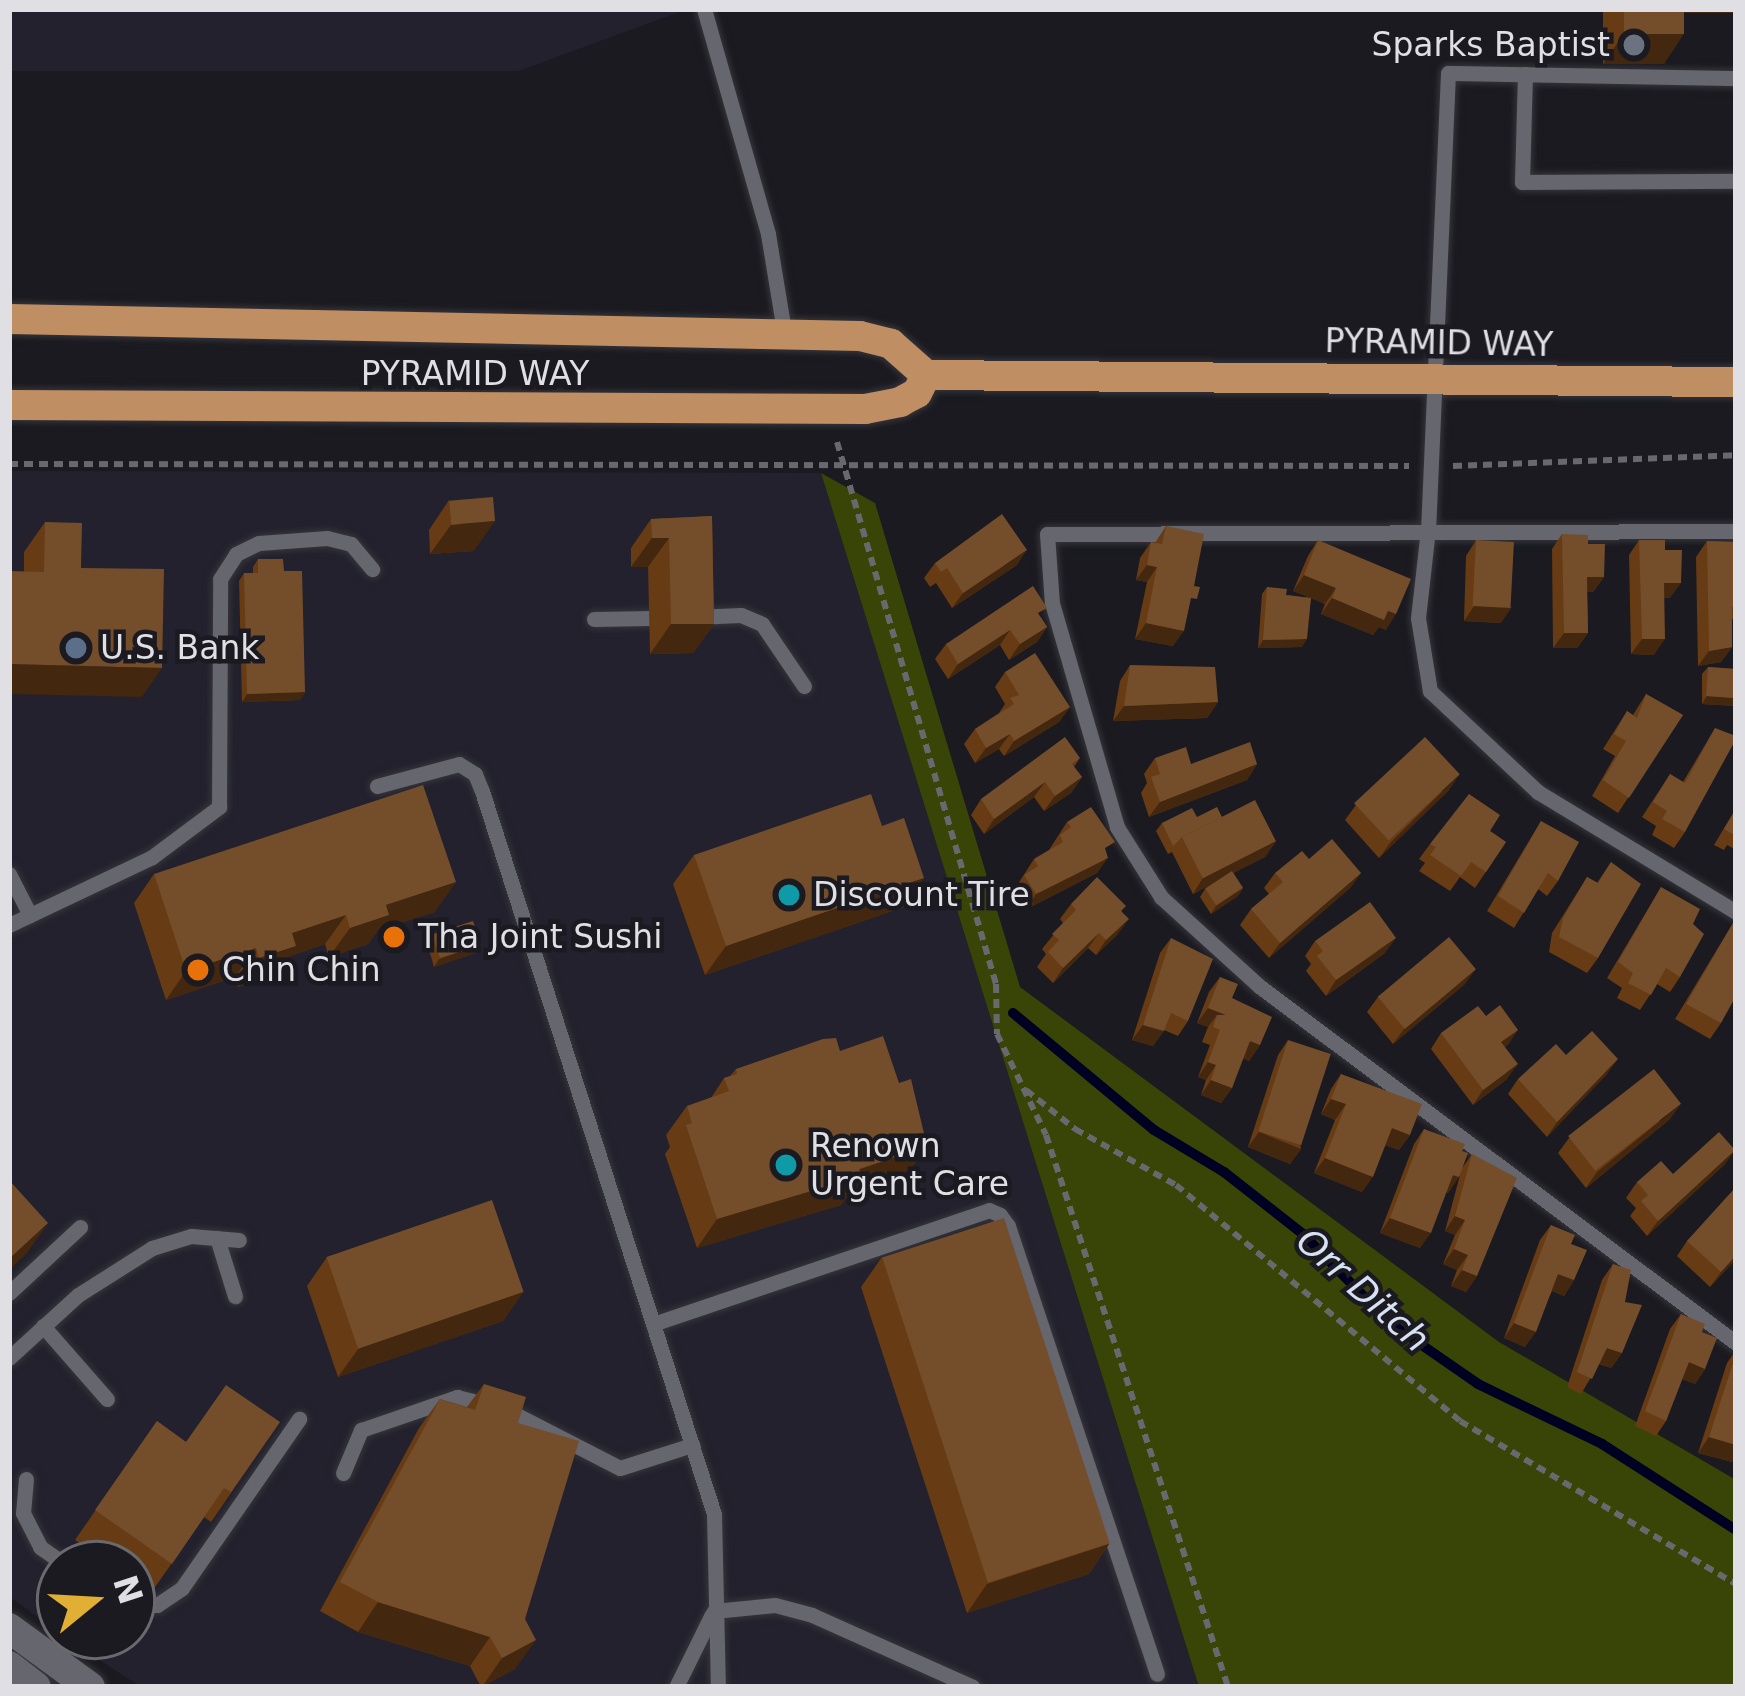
<!DOCTYPE html>
<style>
body{margin:0}
#map{position:relative;width:1745px;height:1696px;overflow:hidden;background:#1a1a20;font-family:"DejaVu Sans",sans-serif}
div>[style]{position:absolute}
.built>*{inset:0;background:#22212d}
.green>*{inset:0;background:#384506}
.stream>*{height:10px;margin:-5px;padding:0 5px;transform-origin:5px;border-radius:5px;background:#000023}
.path>*{height:6px;margin-top:-3px;transform-origin:0;background:repeating-linear-gradient(90deg,#68686e 0 9px,transparent 0 15px)}
.roads{filter:drop-shadow(0 0 3px #36353a) drop-shadow(0 0 3px #36353a)}
.service>*{height:15px;margin:-7.5px;padding:0 7.5px;transform-origin:7.5px;border-radius:7.5px;background:#66666e}
.secondary>*{height:30px;margin:-15px;padding:0 15px;transform-origin:15px;border-radius:15px;background:#66666e}
.primary>*{height:30px;margin:-15px;padding:0 15px;transform-origin:15px;border-radius:15px;background:#c08e63}
.wall>*{inset:0;background:#673b14}
.shaded-wall>*{inset:0;background:#43270f;transform-origin:0 0}
.building>*{inset:0;background:#744d2a;transform-origin:0 0}
.dots>*{width:33px;height:33px;translate:-50% -50%;box-sizing:border-box;border:6px solid #1a1a20;border-radius:50%}
span{translate:-50% -50%;white-space:nowrap;text-align:center;line-height:1.15;-webkit-text-stroke:9px #1a1a20;paint-order:stroke}
.poi-label{font-size:33px;color:#dfdfe4}
.right{translate:-100% -50%;text-align:right}
.left{translate:0 -50%;text-align:left}
.street-label{font-size:33px;color:#dfdfe4}
.water-label{font-size:36px;color:#d6e1f3;font-style:italic}
.frame{position:absolute;inset:0;border:12px solid #dfdfe4;pointer-events:none}
.north{position:absolute;left:36px;top:1540px;width:120px;height:120px;box-sizing:border-box;background:#1a1a20;border:3px solid #69696e;border-radius:50%;rotate:72deg;font-size:33px;font-weight:700;line-height:48px;text-align:center;color:#dfdfe4}
.north::after{content:'';display:block;margin:auto;width:42px;height:54px;background:#e0af34;clip-path:polygon(50% 0,100% 100%,50% 72%,0 100%)}
</style>
<div id="map">
<div class="built">
<i style="clip-path:polygon(9px 9px,679px 9px,679px 12px,519px 71px,9px 71px)"></i>
<i style="clip-path:polygon(9px 471px,821px 473px,1199px 1687px,141px 1687px,63px 1636px,132px 1636px,132px 1564px,60px 1564px,60px 1634px,9px 1596px)"></i>
</div>
<div class="green">
<i style="clip-path:polygon(821px 473px,875px 503px,1020px 987px,1499px 1342px,1736px 1480px,1736px 1687px,1199px 1687px)"></i>
</div>
<div class="stream">
<i style="left:1013px;top:1013px;width:183px;rotate:39.7deg"></i>
<i style="left:1154px;top:1130px;width:82px;rotate:31deg"></i>
<i style="left:1224px;top:1172px;width:100px;rotate:38.1deg"></i>
<i style="left:1303px;top:1234px;width:124px;rotate:45.7deg"></i>
<i style="left:1390px;top:1323px;width:107px;rotate:34.7deg"></i>
<i style="left:1478px;top:1384px;width:138px;rotate:25.8deg"></i>
<i style="left:1602px;top:1444px;width:159px;rotate:32.7deg"></i>
</div>
<div class="path">
<i style="left:837px;top:442px;width:565px;rotate:73.65deg"></i>
<i style="left:996px;top:984px;width:50px;rotate:88.9deg"></i>
<i style="left:997px;top:1034px;width:112px;rotate:64.1deg"></i>
<i style="left:1046px;top:1135px;width:581px;rotate:71.75deg"></i>
<i style="left:9px;top:464px;width:1400px;rotate:0.08deg"></i>
<i style="left:1453px;top:466px;width:283px;rotate:-2.2deg"></i>
<i style="left:1026px;top:1090px;width:63px;rotate:38.5deg"></i>
<i style="left:1075px;top:1129px;width:115px;rotate:29deg"></i>
<i style="left:1176px;top:1185px;width:369px;rotate:39.7deg"></i>
<i style="left:1460px;top:1421px;width:321px;rotate:30.6deg"></i>
</div>
<div class="roads">
<div class="service">
<i style="left:704px;top:9px;width:234px;rotate:74.1deg"></i>
<i style="left:768px;top:234px;width:98px;rotate:80.6deg"></i>
<i style="left:1525px;top:74px;width:108px;rotate:91.6deg"></i>
<i style="left:1522px;top:182px;width:214px;rotate:-0.3deg"></i>
<i style="left:1736px;top:78px;width:288px;rotate:-179deg"></i>
<i style="left:1448px;top:73px;width:456px;rotate:92.5deg"></i>
<i style="left:1428px;top:529px;width:90px;rotate:96.4deg"></i>
<i style="left:1418px;top:618px;width:74px;rotate:80.7deg"></i>
<i style="left:1430px;top:691px;width:148px;rotate:43.1deg"></i>
<i style="left:1538px;top:792px;width:232px;rotate:31.2deg"></i>
<i style="left:1736px;top:531px;width:689px;rotate:179.75deg"></i>
<i style="left:1047px;top:534px;width:69px;rotate:85.9deg"></i>
<i style="left:1052px;top:603px;width:233px;rotate:73.8deg"></i>
<i style="left:1117px;top:827px;width:83px;rotate:57.8deg"></i>
<i style="left:1161px;top:897px;width:132px;rotate:42.2deg"></i>
<i style="left:1259px;top:986px;width:596px;rotate:36.81deg"></i>
<i style="left:695px;top:617px;width:46px;rotate:-2.5deg"></i>
<i style="left:741px;top:615px;width:23px;rotate:23deg"></i>
<i style="left:762px;top:624px;width:75px;rotate:55.9deg"></i>
<i style="left:594px;top:619px;width:56px;rotate:-1deg"></i>
<i style="left:377px;top:786px;width:85px;rotate:-15deg"></i>
<i style="left:459px;top:764px;width:19px;rotate:32deg"></i>
<i style="left:475px;top:774px;width:18px;rotate:68deg"></i>
<i style="left:482px;top:791px;width:759px;rotate:72.21deg"></i>
<i style="left:714px;top:1514px;width:173px;rotate:88.7deg"></i>
<i style="left:9px;top:874px;width:46px;rotate:62.9deg"></i>
<i style="left:9px;top:925px;width:158px;rotate:-25.4deg"></i>
<i style="left:152px;top:857px;width:84px;rotate:-36.7deg"></i>
<i style="left:219px;top:807px;width:228px;rotate:-89.7deg"></i>
<i style="left:220px;top:579px;width:30px;rotate:-57deg"></i>
<i style="left:236px;top:554px;width:25px;rotate:-26deg"></i>
<i style="left:259px;top:543px;width:68px;rotate:-4.2deg"></i>
<i style="left:327px;top:538px;width:25px;rotate:14deg"></i>
<i style="left:351px;top:544px;width:33px;rotate:50deg"></i>
<i style="left:217px;top:1238px;width:61px;rotate:72.8deg"></i>
<i style="left:9px;top:1293px;width:97px;rotate:-42.9deg"></i>
<i style="left:653px;top:1324px;width:355px;rotate:-18.7deg"></i>
<i style="left:989px;top:1210px;width:12px;rotate:24deg"></i>
<i style="left:1000px;top:1215px;width:14px;rotate:54deg"></i>
<i style="left:1008px;top:1226px;width:472px;rotate:71.6deg"></i>
<i style="left:43px;top:1326px;width:97px;rotate:48.8deg"></i>
<i style="left:9px;top:1358px;width:93px;rotate:-42.4deg"></i>
<i style="left:78px;top:1295px;width:88px;rotate:-32.4deg"></i>
<i style="left:152px;top:1248px;width:41px;rotate:-17.1deg"></i>
<i style="left:191px;top:1236px;width:48px;rotate:4.8deg"></i>
<i style="left:343px;top:1473px;width:47px;rotate:-67.3deg"></i>
<i style="left:361px;top:1430px;width:102px;rotate:-19deg"></i>
<i style="left:457px;top:1397px;width:49px;rotate:14deg"></i>
<i style="left:505px;top:1409px;width:129px;rotate:27.2deg"></i>
<i style="left:620px;top:1468px;width:76px;rotate:-17.7deg"></i>
<i style="left:26px;top:1479px;width:34px;rotate:95deg"></i>
<i style="left:23px;top:1513px;width:38px;rotate:63deg"></i>
<i style="left:40px;top:1547px;width:29px;rotate:35deg"></i>
<i style="left:132px;top:1605px;width:25px"></i>
<i style="left:157px;top:1605px;width:30px;rotate:-34deg"></i>
<i style="left:182px;top:1588px;width:206px;rotate:-55.3deg"></i>
<i style="left:714px;top:1611px;width:61px;rotate:-5.6deg"></i>
<i style="left:775px;top:1605px;width:38px;rotate:15deg"></i>
<i style="left:812px;top:1615px;width:176px;rotate:24.1deg"></i>
<i style="left:676px;top:1687px;width:81px;rotate:-63.7deg"></i>
</div>
<div class="secondary">
<i style="left:9px;top:1628px;width:100px;rotate:36.1deg"></i>
<i style="left:9px;top:1666px;width:34px;rotate:38deg"></i>
</div>
<div class="primary">
<i style="left:9px;top:319px;width:851px;rotate:1.14deg"></i>
<i style="left:860px;top:336px;width:32px;rotate:14deg"></i>
<i style="left:891px;top:344px;width:47px;rotate:41.5deg"></i>
<i style="left:926px;top:375px;width:810px;rotate:0.5deg"></i>
<i style="left:9px;top:405px;width:856px;rotate:0.27deg"></i>
<i style="left:865px;top:409px;width:36px;rotate:-11deg"></i>
<i style="left:900px;top:402px;width:19px;rotate:-28deg"></i>
<i style="left:917px;top:393px;width:20px;rotate:-63deg"></i>
</div>
</div>
<div class="wall">
<i style="clip-path:polygon(1603px 9px,1736px 9px,1684px 12px,1664px 64px,1603px 64px)"></i>
<i style="clip-path:polygon(449px 500px,474px 551px,430px 554px,429px 530px)"></i>
<i style="clip-path:polygon(712px 516px,714px 624px,693px 653px,650px 654px,648px 567px,631px 567px,631px 548px,651px 519px)"></i>
<i style="clip-path:polygon(45px 522px,81px 568px,142px 697px,24px 571px,24px 552px)"></i>
<i style="clip-path:polygon(1166px 526px,1188px 612px,1173px 646px,1135px 639px,1147px 582px,1136px 580px,1140px 558px,1151px 542px,1155px 543px)"></i>
<i style="clip-path:polygon(1562px 534px,1588px 544px,1604px 577px,1593px 592px,1587px 592px,1588px 633px,1577px 648px,1553px 648px,1552px 549px)"></i>
<i style="clip-path:polygon(1318px 540px,1386px 630px,1379px 627px,1373px 635px,1321px 614px,1325px 604px,1311px 598px,1302px 647px,1258px 648px,1262px 594px,1267px 587px,1286px 595px,1311px 598px,1293px 591px,1308px 556px)"></i>
<i style="clip-path:polygon(1476px 540px,1501px 623px,1464px 621px,1466px 556px)"></i>
<i style="clip-path:polygon(1639px 540px,1665px 550px,1670px 598px,1664px 598px,1654px 655px,1631px 654px,1629px 555px)"></i>
<i style="clip-path:polygon(1707px 541px,1736px 542px,1736px 614px,1732px 620px,1732px 647px,1721px 662px,1698px 666px,1696px 557px)"></i>
<i style="clip-path:polygon(258px 559px,284px 571px,305px 692px,300px 700px,242px 702px,239px 581px,244px 573px,253px 573px,253px 567px)"></i>
<i style="clip-path:polygon(935px 563px,1017px 565px,952px 608px,936px 583px,930px 587px,924px 578px)"></i>
<i style="clip-path:polygon(1041px 617px,1047px 627px,1037px 642px,1009px 660px,1000px 645px,948px 679px,935px 659px,946px 644px)"></i>
<i style="clip-path:polygon(1130px 665px,1218px 702px,1207px 718px,1113px 721px,1120px 681px)"></i>
<i style="clip-path:polygon(1708px 667px,1736px 669px,1736px 706px,1702px 704px,1702px 674px)"></i>
<i style="clip-path:polygon(1005px 672px,1070px 707px,1059px 722px,1004px 756px,999px 749px,975px 763px,964px 744px,975px 729px,999px 713px,1005px 704px,995px 687px)"></i>
<i style="clip-path:polygon(1646px 694px,1683px 715px,1618px 813px,1592px 796px,1615px 756px,1603px 749px,1627px 711px,1633px 715px)"></i>
<i style="clip-path:polygon(1715px 728px,1685px 832px,1674px 848px,1652px 835px,1656px 826px,1642px 817px,1670px 774px,1683px 782px)"></i>
<i style="clip-path:polygon(1080px 758px,1074px 767px,1082px 777px,1071px 793px,1044px 811px,1034px 797px,984px 834px,971px 815px,981px 799px)"></i>
<i style="clip-path:polygon(1155px 758px,1191px 764px,1257px 764px,1247px 780px,1149px 817px,1141px 793px,1147px 783px,1144px 774px)"></i>
<i style="clip-path:polygon(1449px 790px,1379px 858px,1345px 820px,1356px 805px)"></i>
<i style="clip-path:polygon(1736px 808px,1736px 850px,1727px 845px,1724px 850px,1714px 845px)"></i>
<i style="clip-path:polygon(1197px 817px,1222px 817px,1276px 841px,1265px 857px,1233px 873px,1243px 888px,1238px 896px,1211px 914px,1200px 897px,1205px 889px,1220px 880px,1193px 894px,1172px 852px,1168px 854px,1156px 831px,1162px 823px)"></i>
<i style="clip-path:polygon(1541px 821px,1558px 881px,1547px 896px,1538px 889px,1514px 928px,1487px 911px)"></i>
<i style="clip-path:polygon(1067px 822px,1107px 854px,1097px 873px,1025px 910px,1014px 890px,1034px 859px,1049px 850px)"></i>
<i style="clip-path:polygon(1490px 831px,1506px 842px,1475px 888px,1460px 877px,1450px 891px,1419px 871px,1425px 863px,1419px 859px,1430px 844px)"></i>
<i style="clip-path:polygon(694px 855px,904px 907px,705px 975px,673px 884px)"></i>
<i style="clip-path:polygon(1309px 859px,1361px 873px,1350px 888px,1269px 958px,1240px 925px,1251px 909px,1269px 894px,1264px 888px,1275px 873px)"></i>
<i style="clip-path:polygon(1611px 862px,1598px 958px,1587px 973px,1549px 952px,1552px 933px,1587px 877px,1597px 883px)"></i>
<i style="clip-path:polygon(154px 874px,435px 912px,378px 930px,368px 944px,329px 957px,325px 944px,288px 957px,275px 975px,238px 987px,235px 977px,166px 1000px,134px 903px)"></i>
<i style="clip-path:polygon(1661px 887px,1693px 924px,1680px 977px,1670px 992px,1657px 984px,1640px 1010px,1617px 998px,1622px 988px,1607px 978px)"></i>
<i style="clip-path:polygon(1071px 904px,1122px 911px,1118px 934px,1096px 955px,1088px 948px,1053px 983px,1037px 967px,1046px 954px,1042px 949px,1063px 923px,1060px 919px)"></i>
<i style="clip-path:polygon(1733px 923px,1721px 1023px,1710px 1039px,1675px 1019px)"></i>
<i style="clip-path:polygon(432px 935px,481px 945px,475px 953px,434px 967px,427px 943px)"></i>
<i style="clip-path:polygon(1171px 938px,1188px 1021px,1178px 1036px,1164px 1030px,1153px 1046px,1132px 1040px,1160px 953px)"></i>
<i style="clip-path:polygon(1315px 941px,1385px 953px,1326px 996px,1306px 971px,1311px 964px,1305px 956px)"></i>
<i style="clip-path:polygon(1220px 977px,1260px 1045px,1249px 1061px,1243px 1058px,1232px 1088px,1221px 1103px,1201px 1095px,1206px 1080px,1198px 1077px,1210px 1045px,1202px 1042px,1208px 1027px,1197px 1023px,1209px 992px)"></i>
<i style="clip-path:polygon(1465px 984px,1393px 1044px,1367px 1012px,1378px 997px)"></i>
<i style="clip-path:polygon(1486px 1016px,1518px 1030px,1505px 1047px,1507px 1079px,1473px 1105px,1431px 1049px,1441px 1033px)"></i>
<i style="clip-path:polygon(1288px 1040px,1301px 1149px,1290px 1164px,1248px 1147px,1278px 1055px)"></i>
<i style="clip-path:polygon(840px 1051px,907px 1175px,848px 1195px,841px 1205px,697px 1248px,665px 1154px,670px 1147px,666px 1135px,687px 1106px,711px 1098px,724px 1078px,730px 1076px,736px 1069px)"></i>
<i style="clip-path:polygon(1566px 1055px,1607px 1074px,1547px 1137px,1508px 1094px,1518px 1079px)"></i>
<i style="clip-path:polygon(1341px 1074px,1410px 1135px,1399px 1150px,1385px 1145px,1362px 1192px,1314px 1173px,1335px 1120px,1321px 1114px,1331px 1089px)"></i>
<i style="clip-path:polygon(1670px 1119px,1586px 1188px,1558px 1153px,1569px 1138px)"></i>
<i style="clip-path:polygon(1424px 1129px,1462px 1151px,1462px 1168px,1472px 1154px,1477px 1276px,1466px 1292px,1451px 1286px,1457px 1270px,1443px 1264px,1455px 1235px,1445px 1231px,1460px 1175px,1448px 1193px,1446px 1192px,1420px 1248px,1380px 1233px,1414px 1144px)"></i>
<i style="clip-path:polygon(1735px 1150px,1724px 1165px,1647px 1236px,1630px 1216px,1636px 1208px,1626px 1198px,1637px 1182px,1673px 1174px)"></i>
<i style="clip-path:polygon(1736px 1187px,1736px 1259px,1710px 1287px,1677px 1256px,1687px 1241px)"></i>
<i style="clip-path:polygon(1551px 1225px,1571px 1244px,1574px 1280px,1564px 1296px,1552px 1291px,1525px 1347px,1504px 1338px,1540px 1240px)"></i>
<i style="clip-path:polygon(327px 1257px,523px 1292px,503px 1321px,338px 1377px,307px 1286px)"></i>
<i style="clip-path:polygon(882px 1257px,1109px 1544px,1089px 1574px,967px 1613px,861px 1287px)"></i>
<i style="clip-path:polygon(1613px 1264px,1625px 1302px,1622px 1353px,1611px 1368px,1599px 1364px,1581px 1394px,1567px 1387px,1602px 1280px)"></i>
<i style="clip-path:polygon(1681px 1314px,1702px 1332px,1705px 1369px,1695px 1384px,1682px 1379px,1666px 1421px,1656px 1436px,1635px 1426px,1670px 1329px)"></i>
<i style="clip-path:polygon(1736px 1350px,1736px 1457px,1732px 1462px,1698px 1453px,1727px 1363px)"></i>
<i style="clip-path:polygon(484px 1384px,518px 1423px,525px 1619px,515px 1669px,481px 1687px,470px 1666px,358px 1632px,320px 1611px,419px 1428px,440px 1399px,467px 1407px)"></i>
<i style="clip-path:polygon(157px 1421px,186px 1442px,280px 1422px,211px 1522px,204px 1517px,151px 1593px,132px 1580px,132px 1564px,110px 1564px,75px 1540px)"></i>
</div>
<div class="shaded-wall">
<i style="left:1666px;top:9px;width:70px;height:4px"></i>
<i style="clip-path:polygon(1624px 34px,1684px 34px,1664px 64px,1603px 64px)"></i>
<i style="clip-path:polygon(495px 521px,474px 551px,430px 554px,451px 525px)"></i>
<i style="clip-path:polygon(652px 538px,669px 538px,648px 567px,631px 567px)"></i>
<i style="clip-path:polygon(1027px 550px,1017px 565px,952px 608px,963px 593px)"></i>
<i style="clip-path:polygon(1147px 565px,1157px 567px,1147px 582px,1136px 580px)"></i>
<i style="clip-path:polygon(1304px 575px,1336px 588px,1325px 604px,1293px 591px)"></i>
<i style="clip-path:polygon(1587px 577px,1604px 577px,1593px 592px,1576px 592px)"></i>
<i style="clip-path:polygon(1664px 583px,1681px 583px,1670px 598px,1653px 598px)"></i>
<i style="clip-path:polygon(1332px 598px,1388px 611px,1396px 614px,1386px 630px,1379px 627px,1373px 635px,1321px 614px)"></i>
<i style="clip-path:polygon(1474px 606px,1512px 607px,1501px 623px,1464px 621px)"></i>
<i style="clip-path:polygon(1146px 623px,1184px 631px,1173px 646px,1135px 639px)"></i>
<i style="clip-path:polygon(671px 624px,714px 624px,693px 653px,650px 654px)"></i>
<i style="clip-path:polygon(1047px 627px,1037px 642px,1009px 660px,1020px 644px)"></i>
<i style="clip-path:polygon(1010px 630px,1000px 645px,948px 679px,958px 664px)"></i>
<i style="clip-path:polygon(1564px 633px,1588px 633px,1577px 648px,1553px 648px)"></i>
<i style="clip-path:polygon(1307px 639px,1302px 647px,1258px 648px,1263px 640px)"></i>
<i style="clip-path:polygon(1642px 639px,1665px 639px,1654px 655px,1631px 654px)"></i>
<i style="clip-path:polygon(1732px 647px,1721px 662px,1698px 666px,1709px 651px)"></i>
<i style="clip-path:polygon(9px 664px,162px 668px,142px 697px,9px 694px)"></i>
<i style="clip-path:polygon(305px 692px,300px 700px,242px 702px,247px 694px)"></i>
<i style="clip-path:polygon(1707px 696px,1736px 698px,1736px 706px,1702px 704px)"></i>
<i style="clip-path:polygon(1218px 702px,1207px 718px,1113px 721px,1124px 706px)"></i>
<i style="clip-path:polygon(1070px 707px,1059px 722px,1004px 756px,1014px 741px)"></i>
<i style="clip-path:polygon(1010px 734px,999px 749px,975px 763px,986px 748px)"></i>
<i style="clip-path:polygon(1257px 764px,1247px 780px,1149px 817px,1160px 802px)"></i>
<i style="clip-path:polygon(1460px 774px,1449px 790px,1379px 858px,1390px 843px)"></i>
<i style="clip-path:polygon(1082px 777px,1071px 793px,1044px 811px,1055px 796px)"></i>
<i style="clip-path:polygon(1045px 782px,1034px 797px,984px 834px,994px 819px)"></i>
<i style="clip-path:polygon(1276px 841px,1265px 857px,1193px 894px,1203px 878px)"></i>
<i style="clip-path:polygon(1108px 858px,1097px 873px,1025px 910px,1036px 894px)"></i>
<i style="clip-path:polygon(1361px 873px,1350px 888px,1269px 958px,1280px 943px)"></i>
<i style="clip-path:polygon(924px 878px,904px 907px,705px 975px,726px 946px)"></i>
<i style="clip-path:polygon(456px 882px,435px 912px,378px 930px,368px 944px,329px 957px,350px 928px,386px 905px)"></i>
<i style="clip-path:polygon(1243px 888px,1238px 896px,1211px 914px,1216px 906px)"></i>
<i style="clip-path:polygon(346px 915px,325px 944px,288px 957px,275px 975px,238px 987px,259px 958px,292px 933px)"></i>
<i style="clip-path:polygon(1129px 919px,1118px 934px,1096px 955px,1106px 940px)"></i>
<i style="clip-path:polygon(1099px 933px,1088px 948px,1053px 983px,1063px 968px)"></i>
<i style="clip-path:polygon(1396px 938px,1385px 953px,1326px 996px,1336px 980px)"></i>
<i style="clip-path:polygon(481px 945px,475px 953px,434px 967px,439px 959px)"></i>
<i style="clip-path:polygon(256px 948px,235px 977px,166px 1000px,186px 971px)"></i>
<i style="clip-path:polygon(1476px 969px,1465px 984px,1393px 1044px,1404px 1029px)"></i>
<i style="clip-path:polygon(1208px 1008px,1226px 1015px,1217px 1015px,1208px 1027px,1197px 1023px)"></i>
<i style="clip-path:polygon(1143px 1025px,1164px 1031px,1153px 1046px,1132px 1040px)"></i>
<i style="clip-path:polygon(1518px 1030px,1508px 1045px,1491px 1058px,1501px 1042px)"></i>
<i style="clip-path:polygon(1250px 1041px,1260px 1045px,1249px 1061px,1239px 1057px)"></i>
<i style="clip-path:polygon(1618px 1059px,1607px 1074px,1547px 1137px,1557px 1122px)"></i>
<i style="clip-path:polygon(1208px 1062px,1216px 1065px,1206px 1080px,1198px 1077px)"></i>
<i style="clip-path:polygon(1518px 1064px,1507px 1079px,1473px 1105px,1483px 1090px)"></i>
<i style="clip-path:polygon(1211px 1080px,1232px 1088px,1221px 1103px,1201px 1095px)"></i>
<i style="clip-path:polygon(1331px 1099px,1346px 1104px,1335px 1120px,1321px 1114px)"></i>
<i style="clip-path:polygon(1681px 1104px,1670px 1119px,1586px 1188px,1597px 1172px)"></i>
<i style="clip-path:polygon(1392px 1128px,1410px 1135px,1399px 1150px,1381px 1144px)"></i>
<i style="clip-path:polygon(1259px 1132px,1301px 1149px,1290px 1164px,1248px 1147px)"></i>
<i style="clip-path:polygon(927px 1146px,907px 1175px,848px 1195px,841px 1205px,697px 1248px,717px 1219px)"></i>
<i style="clip-path:polygon(1735px 1150px,1724px 1165px,1647px 1236px,1658px 1221px)"></i>
<i style="clip-path:polygon(1325px 1158px,1373px 1177px,1362px 1192px,1314px 1173px)"></i>
<i style="clip-path:polygon(1453px 1175px,1459px 1177px,1448px 1193px,1442px 1190px)"></i>
<i style="clip-path:polygon(1455px 1216px,1465px 1220px,1455px 1235px,1445px 1231px)"></i>
<i style="clip-path:polygon(1390px 1218px,1431px 1233px,1420px 1248px,1380px 1233px)"></i>
<i style="clip-path:polygon(48px 1223px,27px 1253px,9px 1270px,9px 1259px)"></i>
<i style="clip-path:polygon(1454px 1249px,1468px 1255px,1457px 1270px,1443px 1264px)"></i>
<i style="clip-path:polygon(1736px 1255px,1736px 1259px,1710px 1287px,1721px 1272px)"></i>
<i style="clip-path:polygon(1462px 1270px,1477px 1276px,1466px 1292px,1451px 1286px)"></i>
<i style="clip-path:polygon(1558px 1274px,1574px 1280px,1564px 1296px,1547px 1289px)"></i>
<i style="clip-path:polygon(523px 1292px,503px 1321px,338px 1377px,359px 1348px)"></i>
<i style="clip-path:polygon(1514px 1323px,1536px 1332px,1525px 1347px,1504px 1338px)"></i>
<i style="clip-path:polygon(1607px 1348px,1622px 1353px,1611px 1368px,1597px 1363px)"></i>
<i style="clip-path:polygon(1689px 1362px,1705px 1369px,1695px 1384px,1678px 1378px)"></i>
<i style="clip-path:polygon(1709px 1437px,1736px 1445px,1736px 1457px,1732px 1462px,1698px 1453px)"></i>
<i style="clip-path:polygon(1109px 1544px,1089px 1574px,967px 1613px,987px 1584px)"></i>
<i style="clip-path:polygon(378px 1602px,490px 1637px,470px 1666px,358px 1632px)"></i>
<i style="clip-path:polygon(536px 1640px,515px 1669px,482px 1687px,502px 1658px)"></i>
</div>
<div class="building">
<i style="left:1624px;top:9px;width:60px;height:25px"></i>
<i style="left:493px;top:497px;width:24px;height:44px;rotate:85deg"></i>
<i style="clip-path:polygon(1002px 514px,1027px 550px,963px 593px,947px 568px,941px 572px,935px 563px)"></i>
<i style="clip-path:polygon(712px 516px,714px 624px,671px 624px,669px 538px,652px 538px,651px 519px)"></i>
<i style="clip-path:polygon(45px 522px,82px 523px,81px 568px,164px 569px,162px 668px,9px 664px,9px 571px,44px 572px)"></i>
<i style="clip-path:polygon(1166px 526px,1204px 534px,1194px 586px,1200px 587px,1197px 599px,1191px 598px,1184px 631px,1146px 623px,1157px 567px,1147px 565px,1151px 542px,1162px 544px)"></i>
<i style="clip-path:polygon(1562px 534px,1588px 535px,1588px 544px,1605px 544px,1604px 577px,1587px 577px,1588px 633px,1564px 633px)"></i>
<i style="clip-path:polygon(1318px 540px,1411px 579px,1396px 614px,1388px 611px,1384px 620px,1332px 598px,1336px 588px,1304px 575px)"></i>
<i style="left:1476px;top:540px;width:38px;height:66px;rotate:3deg"></i>
<i style="clip-path:polygon(1639px 540px,1665px 540px,1665px 550px,1682px 550px,1681px 583px,1664px 583px,1665px 639px,1642px 639px)"></i>
<i style="clip-path:polygon(1707px 541px,1736px 542px,1736px 607px,1732px 607px,1732px 647px,1709px 651px)"></i>
<i style="clip-path:polygon(258px 559px,283px 559px,284px 571px,302px 571px,305px 692px,247px 694px,244px 573px,258px 573px)"></i>
<i style="clip-path:polygon(1033px 586px,1047px 608px,1038px 613px,1047px 627px,1020px 644px,1010px 630px,958px 664px,946px 644px)"></i>
<i style="clip-path:polygon(1267px 587px,1287px 589px,1286px 595px,1311px 598px,1307px 639px,1263px 640px)"></i>
<i style="clip-path:polygon(1035px 653px,1070px 707px,1014px 741px,1010px 734px,986px 748px,975px 729px,1014px 704px,1010px 698px,1019px 695px,1005px 672px)"></i>
<i style="clip-path:polygon(1130px 665px,1215px 667px,1218px 702px,1124px 706px)"></i>
<i style="left:1708px;top:667px;width:28px;height:29px;rotate:4deg"></i>
<i style="clip-path:polygon(1646px 694px,1683px 715px,1629px 798px,1603px 780px,1626px 741px,1614px 734px,1627px 711px,1637px 718px)"></i>
<i style="clip-path:polygon(1715px 728px,1736px 736px,1736px 739px,1685px 832px,1662px 819px,1667px 811px,1653px 802px,1670px 774px,1685px 783px)"></i>
<i style="clip-path:polygon(1065px 737px,1080px 758px,1072px 764px,1082px 777px,1055px 796px,1045px 782px,994px 819px,981px 799px)"></i>
<i style="left:1425px;top:737px;width:51px;height:97px;rotate:47deg"></i>
<i style="clip-path:polygon(1250px 742px,1257px 764px,1160px 802px,1151px 777px,1160px 774px,1155px 758px,1186px 747px,1191px 764px)"></i>
<i style="clip-path:polygon(423px 785px,456px 882px,386px 905px,389px 915px,350px 928px,346px 915px,292px 933px,296px 946px,259px 958px,256px 948px,186px 971px,154px 874px)"></i>
<i style="clip-path:polygon(871px 794px,882px 826px,904px 818px,924px 878px,726px 946px,694px 855px)"></i>
<i style="clip-path:polygon(1469px 794px,1500px 815px,1490px 831px,1506px 842px,1486px 872px,1471px 862px,1461px 876px,1430px 855px,1436px 847px,1430px 844px)"></i>
<i style="left:1255px;top:800px;width:46px;height:82px;rotate:63deg"></i>
<i style="clip-path:polygon(1091px 807px,1115px 842px,1105px 848px,1108px 858px,1036px 894px,1024px 875px,1038px 866px,1034px 859px,1063px 842px,1060px 835px,1071px 827px,1067px 822px)"></i>
<i style="clip-path:polygon(1217px 807px,1222px 817px,1182px 837px,1173px 846px,1162px 823px,1192px 808px,1197px 817px)"></i>
<i style="clip-path:polygon(1736px 809px,1736px 831px,1734px 835px,1724px 829px)"></i>
<i style="clip-path:polygon(1541px 821px,1579px 842px,1558px 881px,1548px 873px,1524px 913px,1498px 896px)"></i>
<i style="clip-path:polygon(1332px 839px,1361px 873px,1280px 943px,1251px 909px,1283px 882px,1275px 873px,1302px 851px,1309px 859px)"></i>
<i style="clip-path:polygon(1611px 862px,1641px 884px,1598px 958px,1559px 937px,1563px 918px,1587px 877px,1598px 883px)"></i>
<i style="left:1232px;top:871px;width:20px;height:32px;rotate:57deg"></i>
<i style="clip-path:polygon(1097px 877px,1126px 906px,1121px 911px,1129px 919px,1106px 940px,1099px 933px,1063px 968px,1048px 952px,1059px 940px,1052px 934px,1076px 910px,1071px 904px)"></i>
<i style="clip-path:polygon(1661px 887px,1700px 909px,1693px 924px,1704px 934px,1680px 977px,1666px 968px,1651px 995px,1628px 983px,1633px 973px,1618px 962px)"></i>
<i style="clip-path:polygon(1370px 902px,1396px 938px,1336px 980px,1317px 956px,1323px 951px,1315px 941px)"></i>
<i style="left:473px;top:921px;width:25px;height:43px;rotate:72deg"></i>
<i style="clip-path:polygon(1733px 923px,1736px 925px,1736px 996px,1721px 1023px,1686px 1004px)"></i>
<i style="left:1449px;top:937px;width:42px;height:93px;rotate:50deg"></i>
<i style="clip-path:polygon(1171px 938px,1213px 959px,1188px 1021px,1171px 1013px,1164px 1031px,1143px 1025px)"></i>
<i style="clip-path:polygon(1220px 977px,1238px 984px,1232px 998px,1272px 1017px,1260px 1045px,1250px 1041px,1232px 1088px,1211px 1080px,1216px 1065px,1208px 1062px,1220px 1030px,1213px 1027px,1217px 1015px,1226px 1015px,1208px 1008px)"></i>
<i style="clip-path:polygon(1500px 1005px,1518px 1030px,1501px 1042px,1518px 1064px,1483px 1090px,1441px 1033px,1478px 1006px,1486px 1016px)"></i>
<i style="clip-path:polygon(1592px 1031px,1618px 1059px,1557px 1122px,1518px 1079px,1556px 1044px,1566px 1055px)"></i>
<i style="clip-path:polygon(883px 1036px,899px 1083px,911px 1079px,927px 1146px,859px 1169px,862px 1176px,717px 1219px,686px 1125px,692px 1123px,687px 1106px,729px 1091px,724px 1078px,737px 1074px,736px 1069px,823px 1039px,836px 1038px,840px 1051px)"></i>
<i style="left:1288px;top:1040px;width:45px;height:96px;rotate:18deg"></i>
<i style="left:1654px;top:1069px;width:44px;height:109px;rotate:52deg"></i>
<i style="clip-path:polygon(1341px 1074px,1422px 1104px,1410px 1135px,1392px 1128px,1373px 1177px,1325px 1158px,1346px 1104px,1331px 1099px)"></i>
<i style="clip-path:polygon(1424px 1129px,1465px 1144px,1462px 1151px,1468px 1153px,1459px 1177px,1453px 1175px,1431px 1233px,1390px 1218px)"></i>
<i style="clip-path:polygon(1719px 1132px,1735px 1150px,1658px 1221px,1641px 1201px,1648px 1195px,1637px 1182px,1661px 1161px,1673px 1174px)"></i>
<i style="clip-path:polygon(1472px 1154px,1517px 1178px,1477px 1276px,1462px 1270px,1468px 1255px,1454px 1249px,1465px 1220px,1455px 1216px)"></i>
<i style="clip-path:polygon(9px 1180px,48px 1223px,9px 1259px)"></i>
<i style="clip-path:polygon(1736px 1187px,1736px 1255px,1721px 1272px,1687px 1241px)"></i>
<i style="left:492px;top:1200px;width:97px;height:175px;rotate:71deg"></i>
<i style="left:1004px;top:1218px;width:342px;height:128px;rotate:72deg"></i>
<i style="clip-path:polygon(1551px 1225px,1575px 1235px,1571px 1244px,1587px 1250px,1574px 1280px,1558px 1274px,1536px 1332px,1514px 1323px)"></i>
<i style="clip-path:polygon(1613px 1264px,1631px 1270px,1625px 1302px,1642px 1305px,1622px 1353px,1607px 1348px,1592px 1379px,1577px 1372px)"></i>
<i style="clip-path:polygon(1681px 1314px,1705px 1324px,1702px 1332px,1717px 1338px,1705px 1369px,1689px 1362px,1666px 1421px,1645px 1411px)"></i>
<i style="clip-path:polygon(1736px 1354px,1736px 1445px,1709px 1437px)"></i>
<i style="clip-path:polygon(484px 1384px,526px 1397px,518px 1423px,579px 1441px,525px 1619px,536px 1640px,502px 1658px,490px 1637px,378px 1602px,340px 1582px,440px 1399px,475px 1410px)"></i>
<i style="clip-path:polygon(226px 1385px,280px 1422px,231px 1492px,224px 1488px,172px 1564px,95px 1510px,157px 1421px,186px 1442px)"></i>
</div>
<div class="dots">
<i style="left:1634px;top:45px;background:#6b7280"></i>
<i style="left:76px;top:648px;background:#5c6f8a"></i>
<i style="left:789px;top:895px;background:#0f9aa8"></i>
<i style="left:394px;top:937px;background:#e8710a"></i>
<i style="left:198px;top:970px;background:#e8710a"></i>
<i style="left:786px;top:1165px;background:#0f9aa8"></i>
</div>
<div class="poi-label">
<span class="right" style="left:1610px;top:45px">Sparks Baptist</span>
<span class="left" style="left:100px;top:648px">U.S. Bank</span>
<span class="left" style="left:813px;top:895px">Discount Tire</span>
<span class="left" style="left:418px;top:937px">Tha Joint Sushi</span>
<span class="left" style="left:222px;top:970px">Chin Chin</span>
<span class="left" style="left:810px;top:1165px">Renown<br>Urgent Care</span>
</div>
<div class="street-label">
<span style="left:1439px;top:343px;rotate:1deg">PYRAMID WAY</span>
<span style="left:475px;top:374px">PYRAMID WAY</span>
</div>
<div class="water-label">
<span style="left:1363px;top:1290px;rotate:42deg">Orr Ditch</span>
</div>
<div class="frame"></div>
<div class="north">N</div>
</div>
